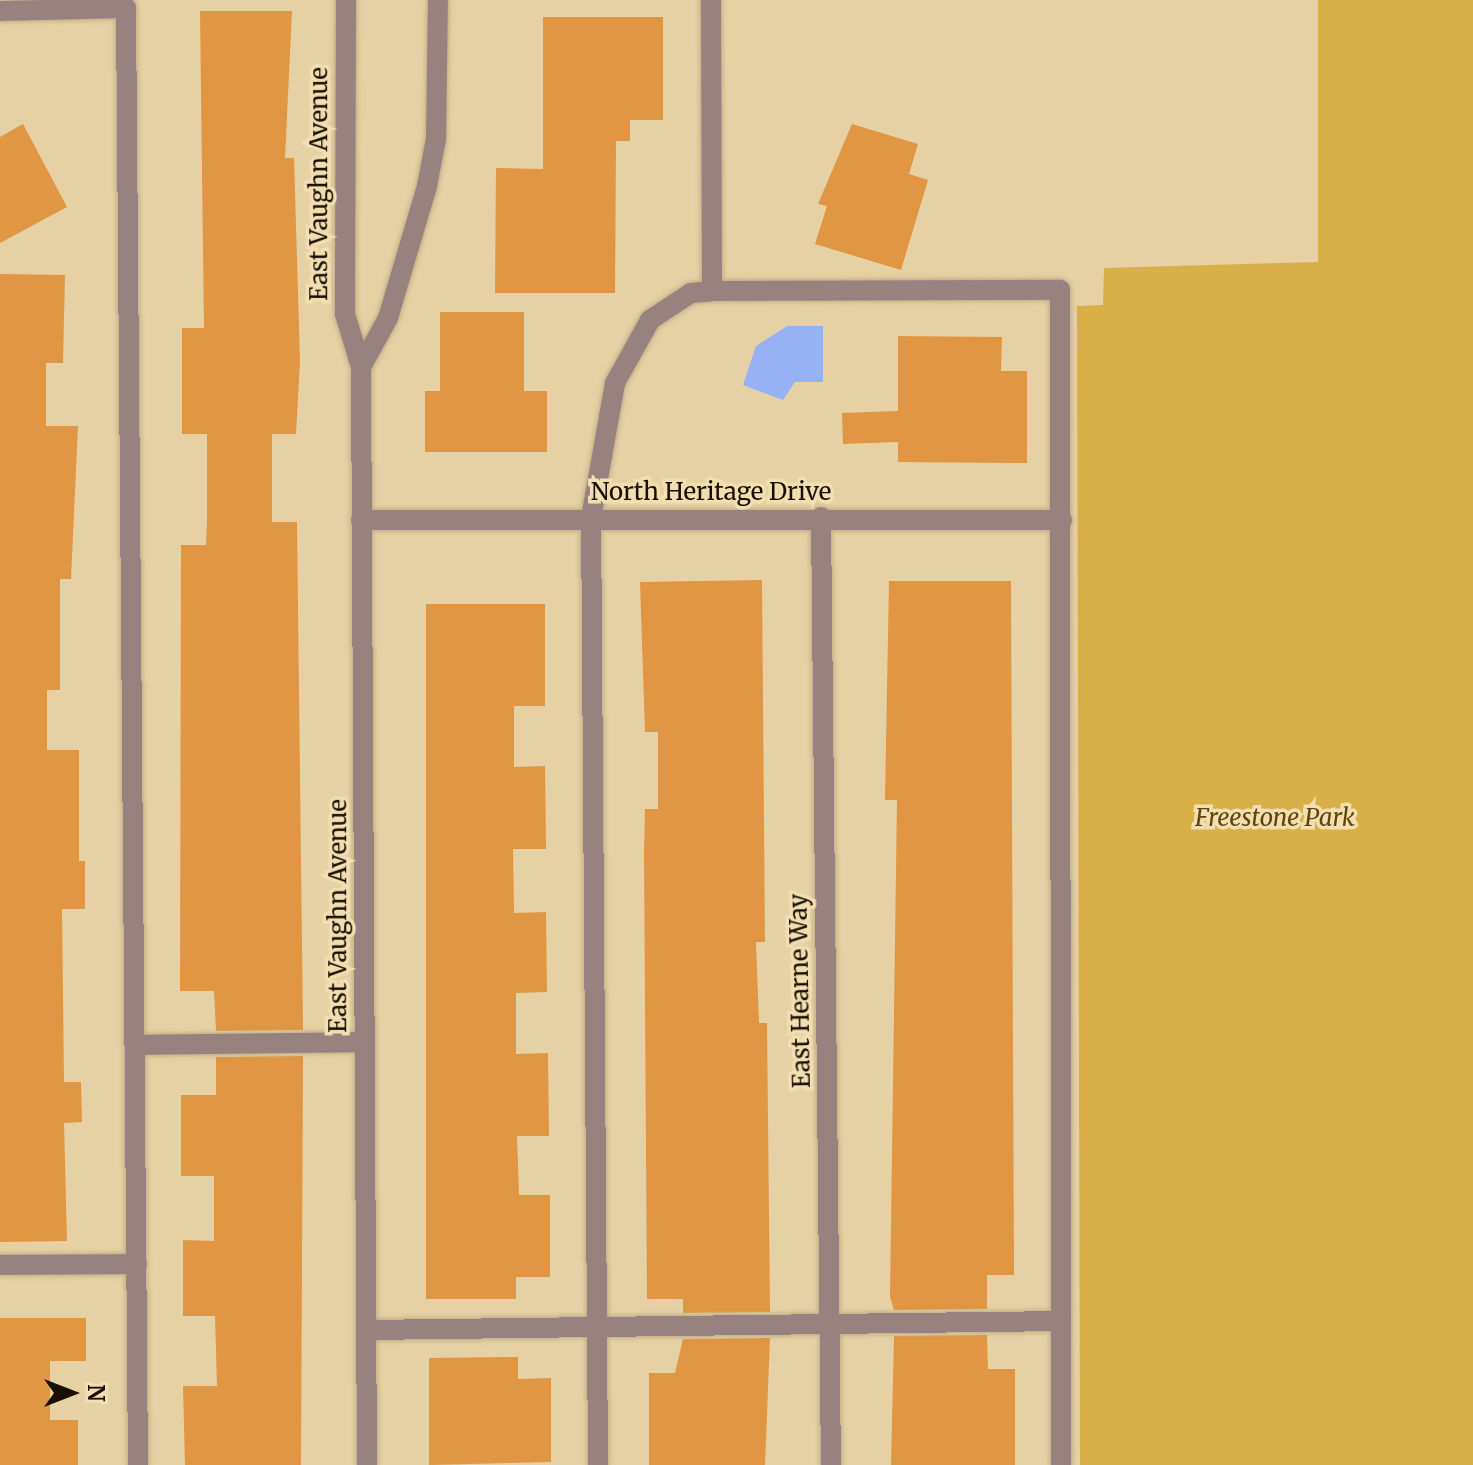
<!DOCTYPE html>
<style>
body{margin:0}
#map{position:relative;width:1473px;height:1465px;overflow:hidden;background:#e5d1a4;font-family:Merriweather,serif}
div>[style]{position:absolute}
.green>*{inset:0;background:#d9af48}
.water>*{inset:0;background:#97b2f4}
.building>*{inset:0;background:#e09642}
.roads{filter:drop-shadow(0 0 2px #c0ae87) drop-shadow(0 0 2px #c0ae87)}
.service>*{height:20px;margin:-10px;padding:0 10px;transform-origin:10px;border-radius:10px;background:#98827f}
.minor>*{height:20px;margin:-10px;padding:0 10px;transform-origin:10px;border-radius:10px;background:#98827f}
span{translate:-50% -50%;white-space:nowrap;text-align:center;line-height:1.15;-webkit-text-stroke:7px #f2deb0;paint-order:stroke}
.street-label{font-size:24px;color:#181002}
.park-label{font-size:24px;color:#5d470c;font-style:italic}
.north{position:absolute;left:32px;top:1353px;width:80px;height:80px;-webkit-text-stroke:6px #f2deb0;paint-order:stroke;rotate:90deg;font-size:22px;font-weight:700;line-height:32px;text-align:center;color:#181002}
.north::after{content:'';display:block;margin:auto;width:28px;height:36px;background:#181002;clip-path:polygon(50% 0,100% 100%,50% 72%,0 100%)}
</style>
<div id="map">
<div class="green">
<i style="clip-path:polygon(1318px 0,1473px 0,1473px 1465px,1080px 1465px,1077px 306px,1103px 305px,1104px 268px,1318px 262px)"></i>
</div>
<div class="water">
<i style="clip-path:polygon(787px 326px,823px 326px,823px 382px,795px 382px,783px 400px,743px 385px,756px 346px)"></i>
</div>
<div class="building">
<i style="clip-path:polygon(200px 11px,292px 11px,285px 158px,294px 158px,300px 361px,296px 434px,272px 434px,272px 522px,297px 522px,303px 1030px,216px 1031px,214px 991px,180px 991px,181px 545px,206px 545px,207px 522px,207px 434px,182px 434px,182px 328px,204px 328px)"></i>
<i style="clip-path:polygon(543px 17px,663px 17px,663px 120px,630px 120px,630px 141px,616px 141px,615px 293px,495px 293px,496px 168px,543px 169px)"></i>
<i style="clip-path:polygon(23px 124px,67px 207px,0 243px,0 137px)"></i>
<i style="clip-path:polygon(852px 124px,918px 144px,909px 174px,928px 180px,901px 270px,815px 244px,827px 206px,818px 204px)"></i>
<i style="clip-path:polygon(0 274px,65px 275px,63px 363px,46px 363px,46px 426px,78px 426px,71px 579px,60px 579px,60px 690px,47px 690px,47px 750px,79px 750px,79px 861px,85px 861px,85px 909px,62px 909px,64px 1082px,81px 1082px,82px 1122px,64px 1123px,67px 1241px,0 1242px)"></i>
<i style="clip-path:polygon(440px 312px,524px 312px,524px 391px,547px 391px,547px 452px,425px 452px,425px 391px,440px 391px)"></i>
<i style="clip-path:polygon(898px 336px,1002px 337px,1001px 371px,1027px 371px,1027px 463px,898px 462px,898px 442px,843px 444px,842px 413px,898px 411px)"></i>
<i style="clip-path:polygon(762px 580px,765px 942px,756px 942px,759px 1023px,767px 1023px,770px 1312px,683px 1313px,683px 1299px,647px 1299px,644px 854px,645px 809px,658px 809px,658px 732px,645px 732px,640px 582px)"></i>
<i style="clip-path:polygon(889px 581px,1011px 581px,1014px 1275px,987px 1275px,987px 1309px,894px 1310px,890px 1297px,897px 800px,885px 800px)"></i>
<i style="clip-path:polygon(426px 604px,545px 604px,545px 706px,514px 706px,514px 767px,545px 766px,546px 849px,513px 849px,514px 913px,546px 912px,547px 992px,516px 993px,516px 1054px,548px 1053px,549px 1136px,517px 1136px,519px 1195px,550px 1195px,550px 1277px,516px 1277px,516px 1299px,426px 1299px)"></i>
<i style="clip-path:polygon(303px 1056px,301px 1465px,185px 1465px,183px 1386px,217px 1386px,215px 1316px,183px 1316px,183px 1240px,214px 1241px,214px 1176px,181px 1176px,181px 1095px,216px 1095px,216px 1057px)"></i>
<i style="clip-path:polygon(0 1318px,86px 1318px,86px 1361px,50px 1361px,50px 1420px,78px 1420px,78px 1465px,0 1465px)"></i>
<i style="clip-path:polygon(987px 1335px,988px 1369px,1015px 1369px,1015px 1465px,891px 1465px,894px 1336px)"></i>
<i style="clip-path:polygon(770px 1338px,765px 1465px,649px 1465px,649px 1373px,675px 1373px,683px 1339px)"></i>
<i style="clip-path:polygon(518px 1357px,518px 1379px,551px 1378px,551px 1462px,429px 1465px,429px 1358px)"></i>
</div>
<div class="roads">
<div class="service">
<i style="left:0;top:11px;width:126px;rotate:-1.4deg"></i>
<i style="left:126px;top:8px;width:1457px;rotate:89.53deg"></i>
<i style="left:712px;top:291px;width:348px;rotate:-0.2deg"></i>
<i style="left:1060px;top:290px;width:1175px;rotate:89.95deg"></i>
<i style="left:135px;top:1045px;width:230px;rotate:-0.7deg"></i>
<i style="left:0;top:1265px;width:137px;rotate:-0.4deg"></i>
<i style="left:366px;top:1330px;width:694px;rotate:-0.74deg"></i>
<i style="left:598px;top:1465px;width:947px;rotate:-90.42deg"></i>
<i style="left:591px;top:518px;width:137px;rotate:-79.9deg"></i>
<i style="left:615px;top:383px;width:72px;rotate:-60.9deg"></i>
<i style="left:650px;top:320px;width:49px;rotate:-33.4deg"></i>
<i style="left:691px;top:293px;width:21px;rotate:-5deg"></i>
<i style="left:712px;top:291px;width:291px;rotate:-90.2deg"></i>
</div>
<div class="minor">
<i style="left:346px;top:0;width:314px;rotate:90.2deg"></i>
<i style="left:345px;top:314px;width:55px;rotate:73.2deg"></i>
<i style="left:361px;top:367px;width:1098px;rotate:89.69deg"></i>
<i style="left:361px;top:367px;width:56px;rotate:-61.1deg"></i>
<i style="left:388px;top:318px;width:138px;rotate:-73.5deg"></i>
<i style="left:427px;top:186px;width:48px;rotate:-79.2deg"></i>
<i style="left:436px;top:139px;width:139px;rotate:-89.2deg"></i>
<i style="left:821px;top:517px;width:948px;rotate:89.4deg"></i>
<i style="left:361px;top:520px;width:701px"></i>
</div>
</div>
<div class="street-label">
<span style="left:319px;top:184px;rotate:-90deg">East Vaughn Avenue</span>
<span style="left:711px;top:492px">North Heritage Drive</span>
<span style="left:338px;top:916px;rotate:-90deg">East Vaughn Avenue</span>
<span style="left:800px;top:991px;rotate:-91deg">East Hearne Way</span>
</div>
<div class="park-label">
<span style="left:1275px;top:818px">Freestone Park</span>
</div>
<div class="north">N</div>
</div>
